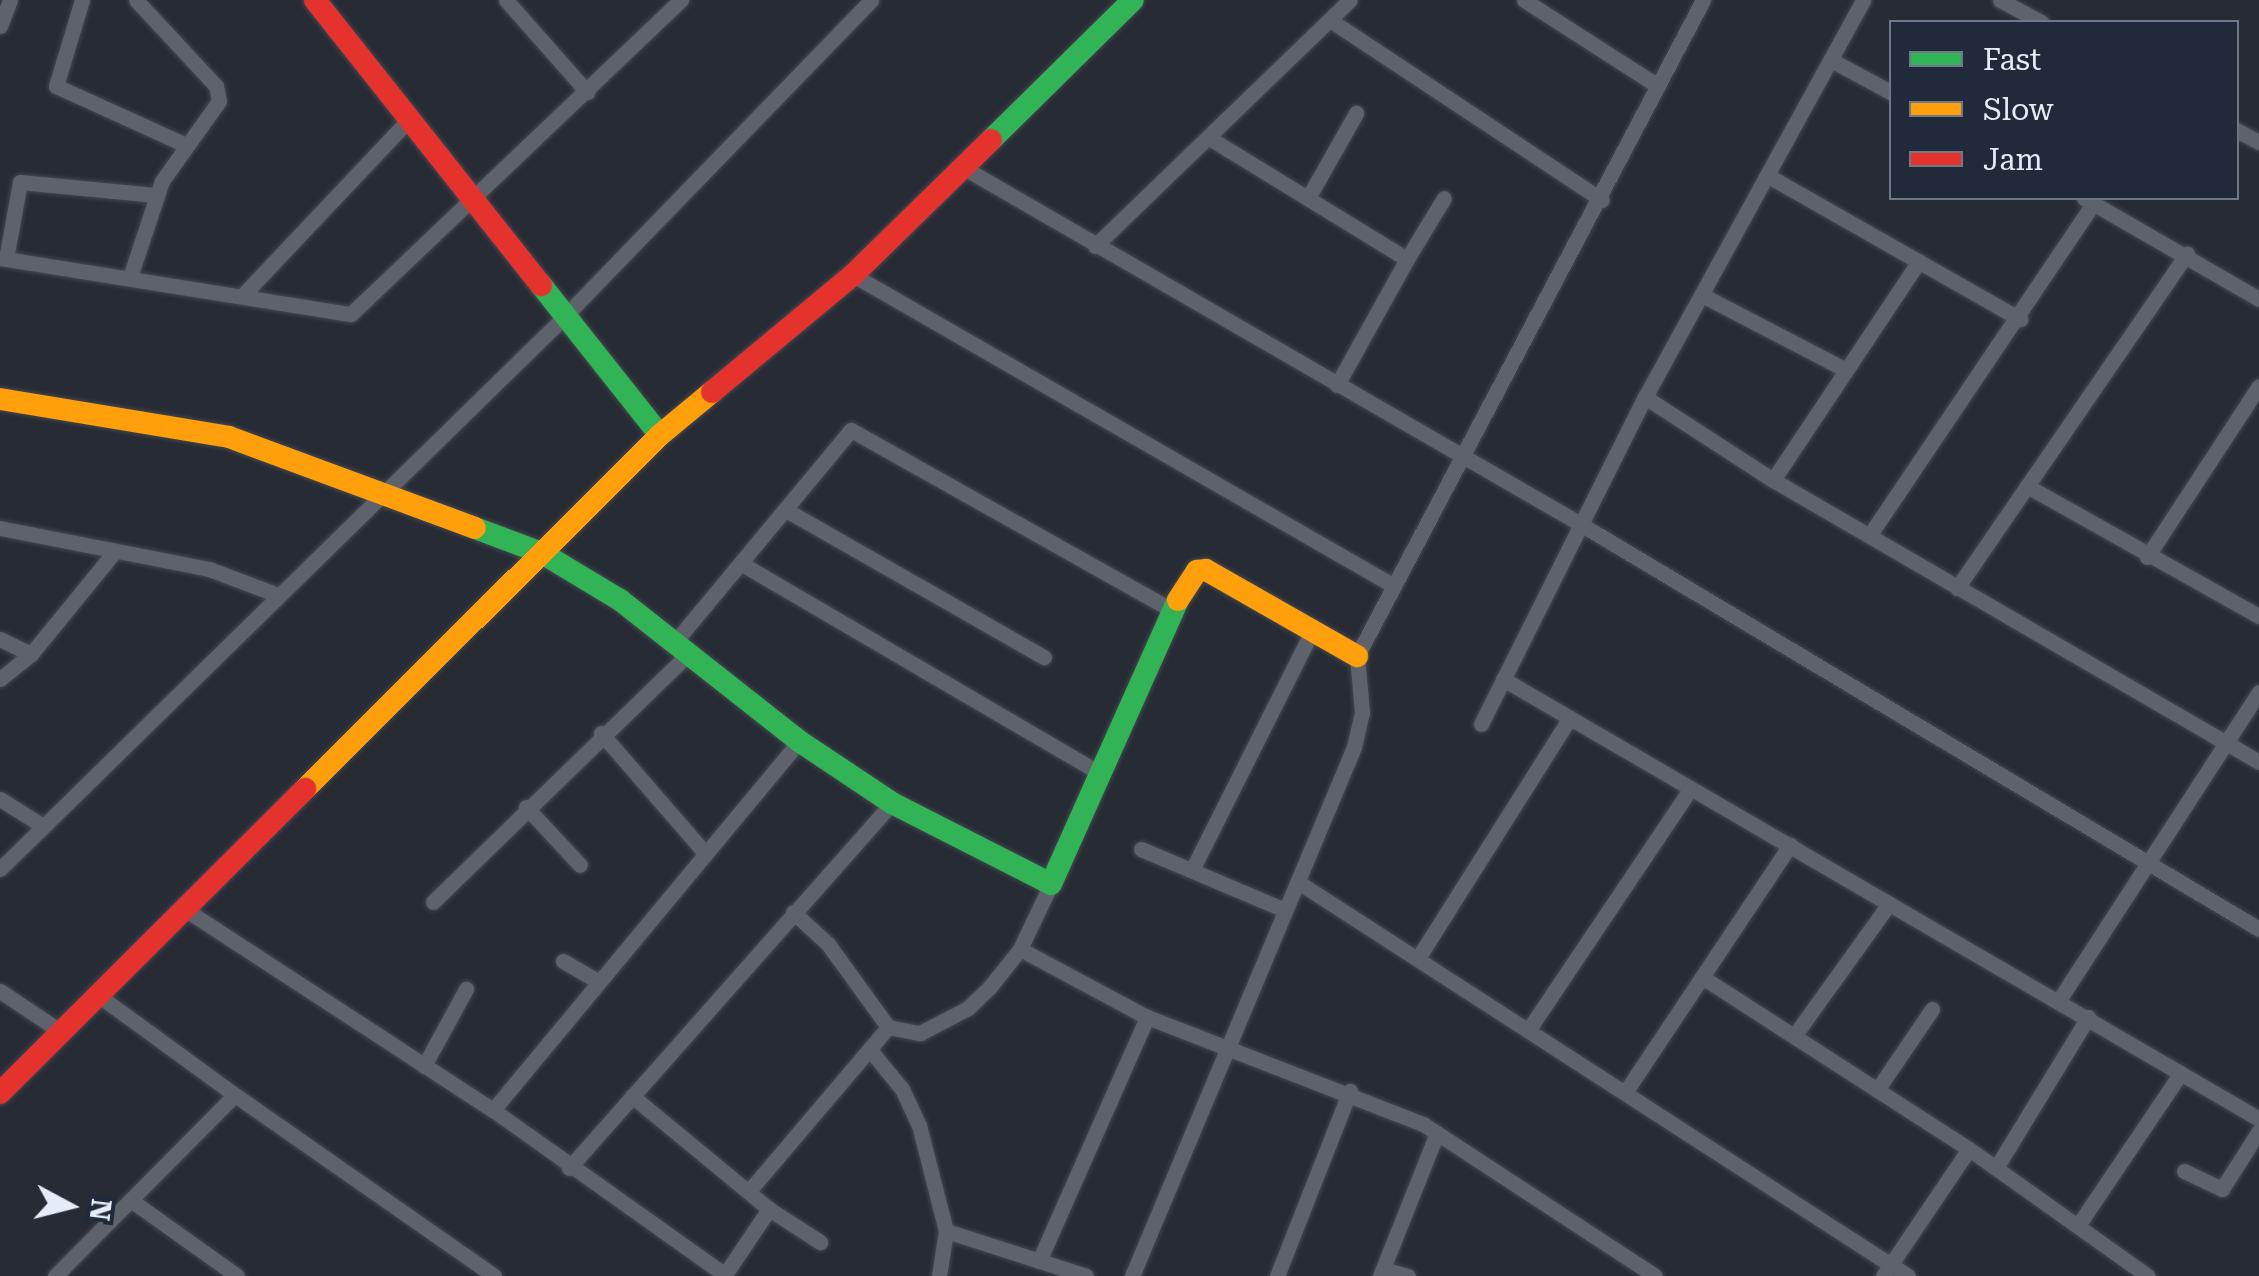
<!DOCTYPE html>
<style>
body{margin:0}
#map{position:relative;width:2259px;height:1276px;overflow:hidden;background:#272b34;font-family:"Roboto Serif",serif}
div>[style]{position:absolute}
.roads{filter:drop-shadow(0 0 2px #434750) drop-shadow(0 0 2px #434750)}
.street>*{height:15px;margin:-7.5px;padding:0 7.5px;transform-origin:7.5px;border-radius:7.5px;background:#5e626a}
.fast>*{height:22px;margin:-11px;padding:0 11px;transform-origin:11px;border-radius:11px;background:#30b455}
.slow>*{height:22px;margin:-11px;padding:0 11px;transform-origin:11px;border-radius:11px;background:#ff9f0a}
.jam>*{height:22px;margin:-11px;padding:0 11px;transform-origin:11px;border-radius:11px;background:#e5322d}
span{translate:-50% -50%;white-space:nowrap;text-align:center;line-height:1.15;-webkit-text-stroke:9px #212a3a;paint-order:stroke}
.legend{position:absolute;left:1889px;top:20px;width:350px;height:180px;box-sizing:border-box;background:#212a3a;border:2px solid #6f7886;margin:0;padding:12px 18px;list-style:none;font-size:30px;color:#e5ecf7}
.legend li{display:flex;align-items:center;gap:20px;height:50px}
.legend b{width:50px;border:2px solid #6f7886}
.north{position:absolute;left:20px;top:1156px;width:100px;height:100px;-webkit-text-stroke:8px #212a3a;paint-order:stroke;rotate:97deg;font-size:28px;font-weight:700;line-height:40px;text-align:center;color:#e5ecf7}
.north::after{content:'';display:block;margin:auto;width:35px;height:45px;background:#e5ecf7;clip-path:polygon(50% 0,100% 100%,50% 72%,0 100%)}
</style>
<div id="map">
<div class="roads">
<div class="street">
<i style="left:82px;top:0;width:90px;rotate:106.8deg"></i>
<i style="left:56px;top:86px;width:143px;rotate:24.4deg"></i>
<i style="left:506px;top:0;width:123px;rotate:48.6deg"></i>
<i style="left:1524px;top:0;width:159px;rotate:32.7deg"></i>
<i style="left:2000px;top:0;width:47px;rotate:28.2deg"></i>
<i style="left:1330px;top:20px;width:326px;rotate:33.5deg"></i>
<i style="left:0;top:26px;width:28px;rotate:-69deg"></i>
<i style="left:1831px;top:60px;width:69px;rotate:28.4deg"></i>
<i style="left:2236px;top:130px;width:26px;rotate:28deg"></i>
<i style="left:1211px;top:139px;width:230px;rotate:31.5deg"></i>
<i style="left:1407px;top:259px;width:144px;rotate:119.1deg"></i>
<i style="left:964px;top:168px;width:714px;rotate:30.01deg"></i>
<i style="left:1582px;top:525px;width:788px;rotate:30.83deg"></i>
<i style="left:1770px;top:177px;width:288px;rotate:29.6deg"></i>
<i style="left:1308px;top:198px;width:98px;rotate:-60.5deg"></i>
<i style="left:2084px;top:198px;width:202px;rotate:30deg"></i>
<i style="left:1095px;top:246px;width:354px;rotate:-44deg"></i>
<i style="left:0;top:258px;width:355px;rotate:9.1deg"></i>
<i style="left:351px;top:314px;width:456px;rotate:-43.6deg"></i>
<i style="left:6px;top:259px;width:78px;rotate:-79.7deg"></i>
<i style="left:20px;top:182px;width:136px;rotate:5.5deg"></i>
<i style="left:1407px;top:259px;width:71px;rotate:-58.8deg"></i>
<i style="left:853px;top:275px;width:624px;rotate:29.89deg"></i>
<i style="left:130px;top:277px;width:101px;rotate:-71.6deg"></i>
<i style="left:162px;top:181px;width:98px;rotate:-54.5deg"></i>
<i style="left:219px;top:101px;width:15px;rotate:-101deg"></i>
<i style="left:216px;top:86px;width:117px;rotate:-132.9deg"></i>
<i style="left:242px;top:296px;width:246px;rotate:-46.6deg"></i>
<i style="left:1704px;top:296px;width:160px;rotate:27.5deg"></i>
<i style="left:1645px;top:397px;width:153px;rotate:33deg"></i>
<i style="left:1773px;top:480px;width:562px;rotate:30.12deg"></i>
<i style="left:1773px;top:480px;width:263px;rotate:-56.3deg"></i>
<i style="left:2027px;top:486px;width:266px;rotate:29.3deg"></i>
<i style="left:786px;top:510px;width:297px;rotate:29.7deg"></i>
<i style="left:0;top:528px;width:213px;rotate:11.1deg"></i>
<i style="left:209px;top:569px;width:71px;rotate:20.7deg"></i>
<i style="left:1871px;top:533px;width:398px;rotate:-56deg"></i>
<i style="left:2147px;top:557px;width:204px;rotate:-56.8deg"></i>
<i style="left:742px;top:564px;width:416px;rotate:30.3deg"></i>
<i style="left:1957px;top:588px;width:406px;rotate:-55.5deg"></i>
<i style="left:0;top:639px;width:34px;rotate:26deg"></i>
<i style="left:674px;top:643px;width:277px;rotate:-50.3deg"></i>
<i style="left:851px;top:430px;width:368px;rotate:29.3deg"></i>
<i style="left:0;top:679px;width:40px;rotate:-39deg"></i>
<i style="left:31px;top:654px;width:133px;rotate:-50.8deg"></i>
<i style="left:1503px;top:679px;width:875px;rotate:30.2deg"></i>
<i style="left:1481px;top:724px;width:366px;rotate:-63.4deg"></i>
<i style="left:1645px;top:397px;width:453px;rotate:-61.2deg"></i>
<i style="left:601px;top:733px;width:157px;rotate:49.1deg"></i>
<i style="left:0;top:799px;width:51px;rotate:32.1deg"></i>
<i style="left:526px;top:807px;width:79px;rotate:47deg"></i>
<i style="left:1141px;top:849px;width:156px;rotate:23deg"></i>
<i style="left:0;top:869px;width:793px;rotate:-44.39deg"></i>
<i style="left:567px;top:314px;width:437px;rotate:-45.9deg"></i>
<i style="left:1192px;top:870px;width:267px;rotate:-63.3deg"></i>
<i style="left:1298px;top:882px;width:726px;rotate:32.86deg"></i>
<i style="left:433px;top:902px;width:356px;rotate:-44.2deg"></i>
<i style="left:186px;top:910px;width:366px;rotate:33.1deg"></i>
<i style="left:493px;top:1110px;width:285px;rotate:35.4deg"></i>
<i style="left:793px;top:912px;width:47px;rotate:42.4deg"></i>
<i style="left:828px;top:944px;width:102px;rotate:54.1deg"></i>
<i style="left:888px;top:1027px;width:33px;rotate:11deg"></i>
<i style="left:920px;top:1033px;width:54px;rotate:-27.5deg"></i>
<i style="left:968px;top:1008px;width:29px;rotate:-44deg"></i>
<i style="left:989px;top:988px;width:50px;rotate:-51.5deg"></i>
<i style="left:1020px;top:949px;width:72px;rotate:-64.5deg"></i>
<i style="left:1020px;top:949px;width:144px;rotate:28.2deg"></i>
<i style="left:1147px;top:1017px;width:296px;rotate:21.2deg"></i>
<i style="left:1423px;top:1124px;width:277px;rotate:33.2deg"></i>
<i style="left:1418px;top:958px;width:284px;rotate:-57.7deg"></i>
<i style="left:563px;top:961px;width:38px;rotate:30deg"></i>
<i style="left:1702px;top:977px;width:318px;rotate:32.8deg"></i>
<i style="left:1969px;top:1149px;width:219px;rotate:35.4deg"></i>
<i style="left:0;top:991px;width:76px;rotate:33.7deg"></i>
<i style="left:2059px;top:1000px;width:367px;rotate:-57deg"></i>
<i style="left:1529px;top:1029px;width:289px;rotate:-56.1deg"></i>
<i style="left:1794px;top:1036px;width:163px;rotate:-54.3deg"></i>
<i style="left:870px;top:1050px;width:50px;rotate:50.6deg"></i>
<i style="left:902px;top:1089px;width:40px;rotate:65deg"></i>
<i style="left:919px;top:1125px;width:109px;rotate:75.7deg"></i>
<i style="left:946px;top:1231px;width:46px;rotate:98.8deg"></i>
<i style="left:424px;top:1066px;width:88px;rotate:-61.4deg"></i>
<i style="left:1877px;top:1090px;width:98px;rotate:-55.8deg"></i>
<i style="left:1626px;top:1091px;width:296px;rotate:-56.3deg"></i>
<i style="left:235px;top:1095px;width:316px;rotate:34.9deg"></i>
<i style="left:632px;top:1096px;width:178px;rotate:39.5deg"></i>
<i style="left:769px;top:1209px;width:61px;rotate:32.9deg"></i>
<i style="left:493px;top:1110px;width:479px;rotate:-50.3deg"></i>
<i style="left:569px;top:1168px;width:487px;rotate:-48.5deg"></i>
<i style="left:1996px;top:1168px;width:177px;rotate:-58.6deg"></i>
<i style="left:2184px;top:1171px;width:42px;rotate:25.3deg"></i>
<i style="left:2222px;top:1189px;width:69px;rotate:-57.5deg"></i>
<i style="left:749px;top:1191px;width:215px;rotate:-49.7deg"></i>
<i style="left:132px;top:1201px;width:129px;rotate:35.5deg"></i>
<i style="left:2079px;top:1224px;width:182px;rotate:-56deg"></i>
<i style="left:946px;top:1231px;width:147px;rotate:17.8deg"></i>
<i style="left:1039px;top:1261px;width:267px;rotate:-66.1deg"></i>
<i style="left:1383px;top:1269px;width:26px;rotate:16deg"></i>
<i style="left:55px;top:1276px;width:255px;rotate:-45.2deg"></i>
<i style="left:235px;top:1095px;width:168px;rotate:-143.9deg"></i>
<i style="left:724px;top:1276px;width:81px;rotate:-56.1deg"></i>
<i style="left:1132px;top:1276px;width:574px;rotate:-67.23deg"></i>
<i style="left:1354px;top:747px;width:36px;rotate:-77deg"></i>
<i style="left:1362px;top:712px;width:56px;rotate:-95.1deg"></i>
<i style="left:1357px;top:656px;width:742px;rotate:-62.19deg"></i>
<i style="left:1277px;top:1276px;width:199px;rotate:-68.5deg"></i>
<i style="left:1380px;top:1276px;width:154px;rotate:-68.3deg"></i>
<i style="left:1883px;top:1276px;width:153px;rotate:-55.9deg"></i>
</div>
<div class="fast">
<i style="left:991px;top:140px;width:199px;rotate:-44.6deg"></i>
<i style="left:541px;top:285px;width:191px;rotate:51.6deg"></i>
<i style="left:475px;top:528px;width:72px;rotate:20.5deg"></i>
<i style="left:542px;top:553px;width:91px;rotate:31.1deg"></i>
<i style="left:620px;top:600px;width:228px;rotate:38.2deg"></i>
<i style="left:799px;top:741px;width:112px;rotate:33.7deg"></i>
<i style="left:892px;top:803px;width:178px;rotate:27deg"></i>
<i style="left:1051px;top:884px;width:311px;rotate:-65.9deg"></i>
</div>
<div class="slow">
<i style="left:0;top:399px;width:232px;rotate:9.4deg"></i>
<i style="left:229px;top:437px;width:262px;rotate:20.3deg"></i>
<i style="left:1178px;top:600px;width:35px;rotate:-57deg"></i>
<i style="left:1197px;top:571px;width:9px;rotate:-6deg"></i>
<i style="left:1206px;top:570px;width:174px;rotate:29.7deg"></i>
<i style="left:305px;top:789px;width:501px;rotate:-44.92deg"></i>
<i style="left:660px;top:435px;width:67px;rotate:-39.6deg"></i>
</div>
<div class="jam">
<i style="left:315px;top:0;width:364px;rotate:51.6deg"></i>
<i style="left:712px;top:392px;width:183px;rotate:-39.7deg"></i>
<i style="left:853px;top:275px;width:193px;rotate:-44.4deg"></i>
<i style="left:0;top:1093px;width:431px;rotate:-44.9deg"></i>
</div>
</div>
<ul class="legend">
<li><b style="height:12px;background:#30b455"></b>Fast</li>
<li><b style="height:12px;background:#ff9f0a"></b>Slow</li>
<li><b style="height:12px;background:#e5322d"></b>Jam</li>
</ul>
<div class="north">N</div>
</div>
